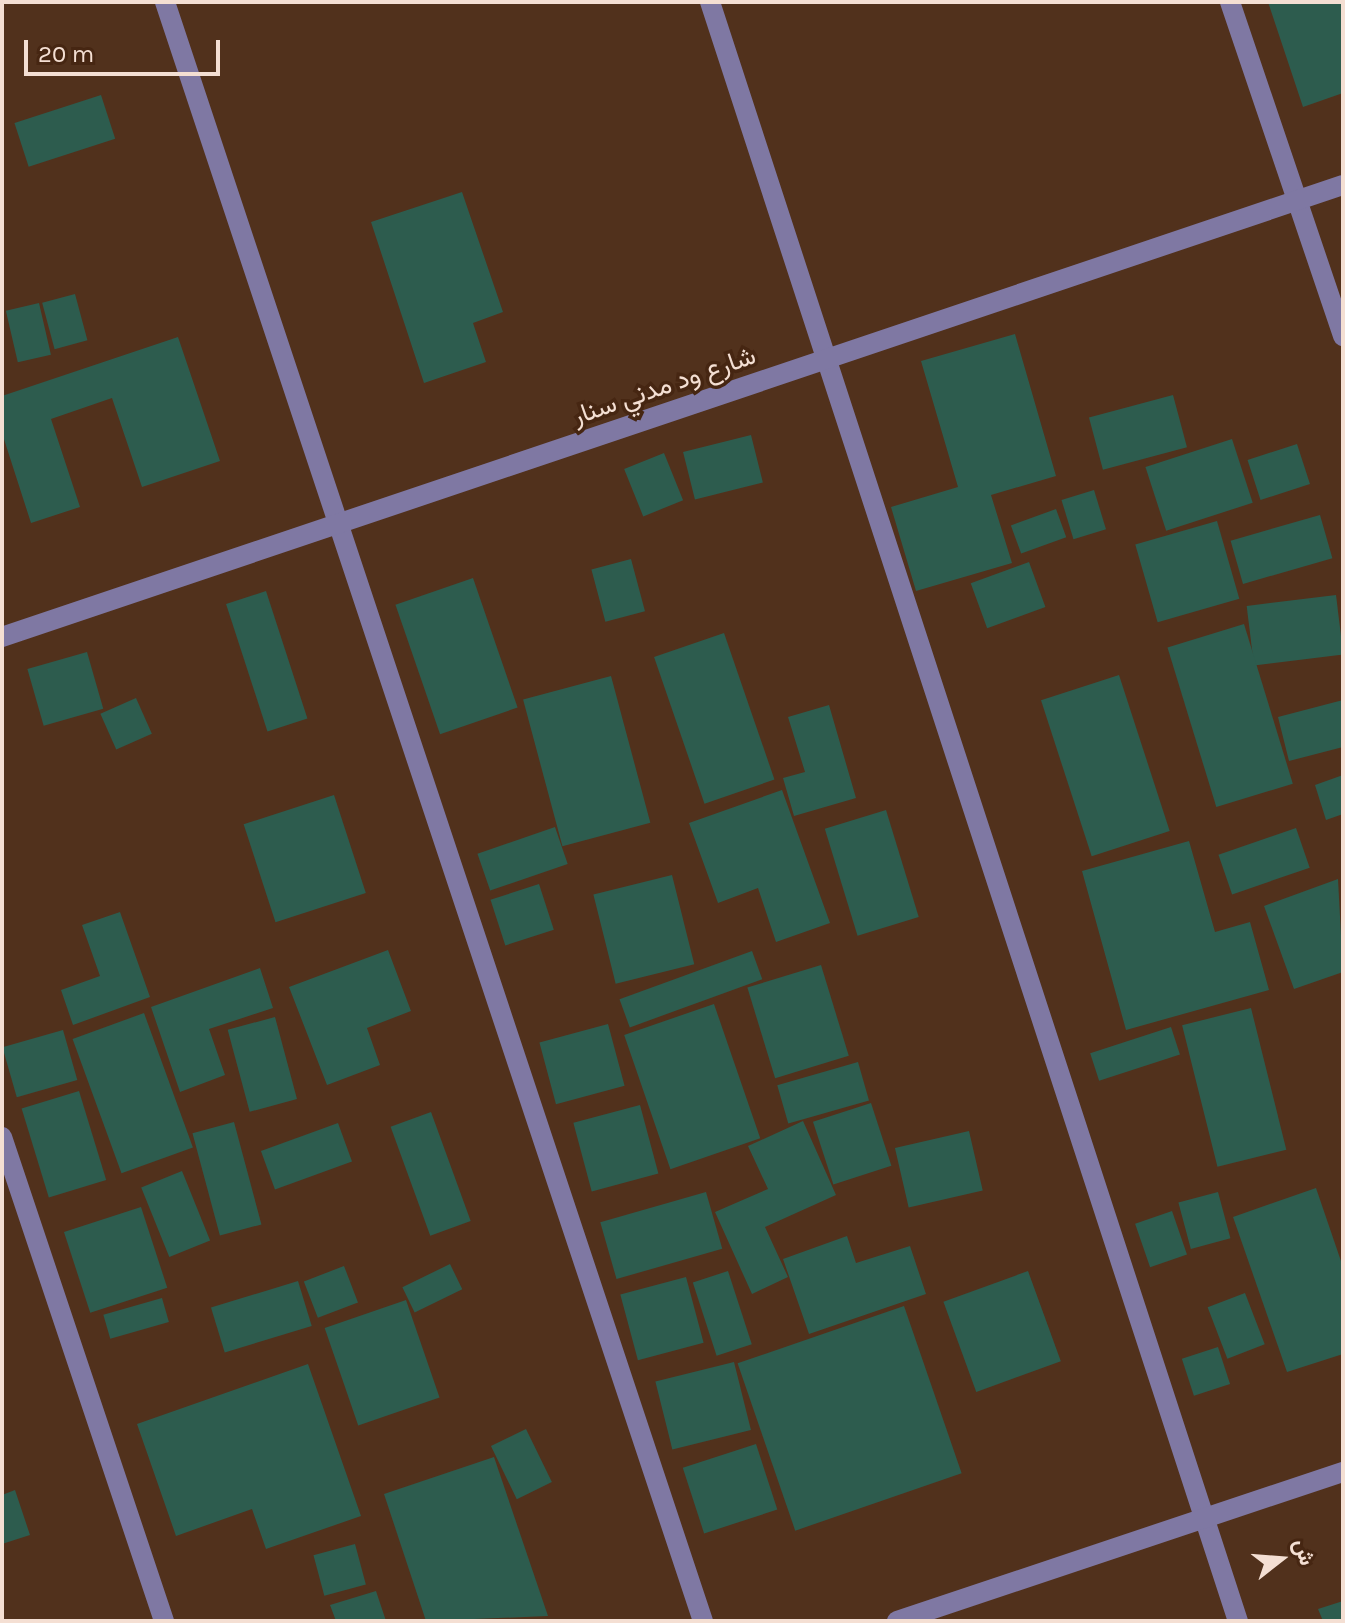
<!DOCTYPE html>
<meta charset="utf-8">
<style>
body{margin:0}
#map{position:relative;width:1345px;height:1623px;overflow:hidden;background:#51311c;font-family:Karla,Vazirmatn,sans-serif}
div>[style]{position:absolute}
.building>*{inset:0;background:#2d5c4e;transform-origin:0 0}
.minor>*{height:20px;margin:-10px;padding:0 10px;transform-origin:10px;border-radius:10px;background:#7f78a3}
span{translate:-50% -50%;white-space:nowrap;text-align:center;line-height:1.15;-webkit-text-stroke:7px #462612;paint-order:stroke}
.street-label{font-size:26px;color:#f4dfd3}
.frame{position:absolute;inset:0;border:4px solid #f4dfd3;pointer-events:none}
.north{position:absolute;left:1241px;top:1519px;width:80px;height:80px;-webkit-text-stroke:6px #462612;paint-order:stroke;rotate:73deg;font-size:22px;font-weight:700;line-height:32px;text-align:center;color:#f4dfd3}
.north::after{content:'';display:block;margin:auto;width:28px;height:36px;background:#f4dfd3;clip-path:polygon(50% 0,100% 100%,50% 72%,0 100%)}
.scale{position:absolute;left:24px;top:40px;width:196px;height:36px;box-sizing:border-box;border:4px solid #f4dfd3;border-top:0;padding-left:10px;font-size:24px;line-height:28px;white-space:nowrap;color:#f4dfd3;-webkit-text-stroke:6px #462612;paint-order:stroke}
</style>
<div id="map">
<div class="building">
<i style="clip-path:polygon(1268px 2px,1343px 2px,1343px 93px,1303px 107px)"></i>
<i style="left:101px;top:95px;width:46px;height:91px;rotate:72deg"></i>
<i style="clip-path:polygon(462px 192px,503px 312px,473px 323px,486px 362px,424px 383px,371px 222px)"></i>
<i style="left:75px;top:294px;width:48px;height:34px;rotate:75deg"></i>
<i style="left:39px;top:303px;width:53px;height:34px;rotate:77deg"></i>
<i style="clip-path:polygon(1015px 334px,1056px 476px,991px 495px,1012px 563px,916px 591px,891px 507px,958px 487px,921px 361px)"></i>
<i style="clip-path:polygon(178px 337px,220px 461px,142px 487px,112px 398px,51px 419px,80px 507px,31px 523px,2px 433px,2px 396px)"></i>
<i style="left:1173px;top:395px;width:54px;height:87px;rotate:75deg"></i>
<i style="left:751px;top:435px;width:49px;height:70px;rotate:76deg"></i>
<i style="left:1232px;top:439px;width:67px;height:91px;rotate:72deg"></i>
<i style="left:1297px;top:444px;width:42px;height:52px;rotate:72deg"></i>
<i style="left:664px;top:453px;width:51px;height:43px;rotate:68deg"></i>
<i style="left:1094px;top:490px;width:41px;height:34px;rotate:73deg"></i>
<i style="left:1056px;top:509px;width:30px;height:48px;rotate:70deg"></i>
<i style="left:1320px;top:515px;width:45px;height:93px;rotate:74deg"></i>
<i style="left:1217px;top:521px;width:81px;height:85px;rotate:74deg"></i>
<i style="left:631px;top:559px;width:54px;height:41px;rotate:75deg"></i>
<i style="left:1029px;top:562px;width:48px;height:62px;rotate:70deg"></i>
<i style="left:473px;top:578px;width:137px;height:82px;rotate:71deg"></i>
<i style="left:266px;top:591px;width:134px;height:42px;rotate:72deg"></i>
<i style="left:1336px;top:595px;width:60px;height:90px;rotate:83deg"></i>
<i style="left:1244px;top:624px;width:167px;height:80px;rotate:73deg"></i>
<i style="left:724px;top:633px;width:155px;height:74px;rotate:71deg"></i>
<i style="left:87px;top:652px;width:59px;height:62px;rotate:74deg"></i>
<i style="left:1119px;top:675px;width:164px;height:82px;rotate:72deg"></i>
<i style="left:611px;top:676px;width:152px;height:91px;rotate:75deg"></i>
<i style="left:136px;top:698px;width:39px;height:39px;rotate:66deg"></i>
<i style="clip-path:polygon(1343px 700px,1343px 747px,1289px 761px,1278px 717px)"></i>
<i style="clip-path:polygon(829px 705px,856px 798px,794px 816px,783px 778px,805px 772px,788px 717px)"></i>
<i style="clip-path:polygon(1343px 775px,1343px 814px,1326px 820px,1315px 785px)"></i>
<i style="clip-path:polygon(782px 790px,830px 923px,776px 942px,758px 888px,718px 903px,689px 823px)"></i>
<i style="left:334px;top:795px;width:103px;height:95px;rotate:72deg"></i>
<i style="left:886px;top:810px;width:112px;height:64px;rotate:73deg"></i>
<i style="left:555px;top:827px;width:39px;height:82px;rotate:71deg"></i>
<i style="left:1296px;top:828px;width:42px;height:82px;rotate:71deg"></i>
<i style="clip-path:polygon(1189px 841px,1215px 932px,1250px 922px,1269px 990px,1126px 1030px,1082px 871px)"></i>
<i style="left:672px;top:875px;width:92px;height:81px;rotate:76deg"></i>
<i style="clip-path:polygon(1338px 879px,1343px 972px,1294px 989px,1264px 906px)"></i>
<i style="left:539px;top:884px;width:48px;height:51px;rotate:72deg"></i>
<i style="clip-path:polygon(120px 912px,150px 997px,73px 1025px,61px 990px,100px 976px,82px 925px)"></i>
<i style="clip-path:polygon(388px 950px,411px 1011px,367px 1028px,380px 1065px,327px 1085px,289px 987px)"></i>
<i style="left:752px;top:951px;width:30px;height:141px;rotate:70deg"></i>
<i style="left:821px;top:965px;width:95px;height:77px;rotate:73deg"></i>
<i style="clip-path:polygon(260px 968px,273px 1008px,209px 1029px,225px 1075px,180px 1092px,151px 1007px)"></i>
<i style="left:714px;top:1004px;width:142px;height:95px;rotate:71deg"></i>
<i style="left:1251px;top:1008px;width:146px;height:71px;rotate:76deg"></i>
<i style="left:144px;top:1013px;width:143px;height:76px;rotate:70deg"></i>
<i style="left:275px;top:1017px;width:85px;height:49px;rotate:75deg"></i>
<i style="left:608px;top:1024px;width:64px;height:71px;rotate:75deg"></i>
<i style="left:1171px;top:1027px;width:29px;height:85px;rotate:72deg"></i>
<i style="left:63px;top:1030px;width:52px;height:63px;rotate:74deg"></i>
<i style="left:858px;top:1062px;width:40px;height:84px;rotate:74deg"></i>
<i style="left:79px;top:1091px;width:93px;height:60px;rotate:73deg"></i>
<i style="left:871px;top:1103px;width:66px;height:61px;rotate:72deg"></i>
<i style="left:640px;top:1105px;width:71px;height:69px;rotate:75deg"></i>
<i style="left:431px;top:1112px;width:116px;height:43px;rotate:70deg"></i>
<i style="clip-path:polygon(803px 1121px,836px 1195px,765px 1227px,788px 1277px,752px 1294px,715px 1212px,768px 1189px,748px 1146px)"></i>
<i style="left:234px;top:1122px;width:106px;height:43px;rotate:75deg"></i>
<i style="left:338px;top:1123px;width:41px;height:82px;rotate:70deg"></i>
<i style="left:969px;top:1131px;width:61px;height:76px;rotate:77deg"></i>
<i style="left:182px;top:1171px;width:75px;height:44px;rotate:68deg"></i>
<i style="clip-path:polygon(1316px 1188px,1343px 1267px,1343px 1354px,1287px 1372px,1233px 1217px)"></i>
<i style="left:706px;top:1192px;width:59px;height:110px;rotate:74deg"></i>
<i style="left:1218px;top:1192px;width:48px;height:41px;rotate:75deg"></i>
<i style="left:141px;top:1207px;width:85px;height:81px;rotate:72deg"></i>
<i style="left:1172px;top:1211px;width:46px;height:39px;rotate:71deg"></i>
<i style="clip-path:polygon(847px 1236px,856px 1263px,910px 1246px,926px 1294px,809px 1334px,783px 1259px)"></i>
<i style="left:450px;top:1264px;width:28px;height:53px;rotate:64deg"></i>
<i style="left:344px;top:1266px;width:39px;height:43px;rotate:69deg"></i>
<i style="left:728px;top:1271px;width:77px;height:37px;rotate:72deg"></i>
<i style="left:1028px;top:1271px;width:96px;height:90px;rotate:70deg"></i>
<i style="left:686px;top:1277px;width:68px;height:68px;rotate:75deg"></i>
<i style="left:298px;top:1281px;width:47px;height:91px;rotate:73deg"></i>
<i style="left:1245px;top:1293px;width:55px;height:40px;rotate:69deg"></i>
<i style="left:162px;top:1298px;width:25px;height:61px;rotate:74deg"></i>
<i style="left:406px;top:1300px;width:103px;height:86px;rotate:71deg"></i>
<i style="left:904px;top:1306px;width:177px;height:176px;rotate:71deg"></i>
<i style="left:1218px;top:1347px;width:39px;height:38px;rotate:72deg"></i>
<i style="left:734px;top:1362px;width:70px;height:81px;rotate:76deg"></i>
<i style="clip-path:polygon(308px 1364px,361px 1516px,266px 1549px,252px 1509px,176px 1536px,137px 1424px)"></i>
<i style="left:526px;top:1429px;width:59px;height:39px;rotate:64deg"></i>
<i style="left:756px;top:1444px;width:69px;height:77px;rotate:72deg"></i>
<i style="clip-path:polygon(494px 1457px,548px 1616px,426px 1621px,384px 1494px)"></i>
<i style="clip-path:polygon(15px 1490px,30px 1535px,2px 1544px,2px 1495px)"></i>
<i style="left:355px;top:1544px;width:42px;height:43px;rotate:75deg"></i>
<i style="clip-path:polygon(376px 1591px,386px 1621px,336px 1621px,330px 1605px)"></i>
<i style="clip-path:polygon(1343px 1601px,1343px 1621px,1323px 1621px,1318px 1609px)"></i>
</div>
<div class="minor">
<i style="left:165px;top:2px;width:1706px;rotate:71.62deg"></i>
<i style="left:710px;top:2px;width:1703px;rotate:71.94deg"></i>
<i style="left:1230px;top:2px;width:353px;rotate:71.3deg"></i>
<i style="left:2px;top:637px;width:1415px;rotate:-18.63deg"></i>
<i style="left:2px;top:1137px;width:510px;rotate:71.49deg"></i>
<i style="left:897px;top:1621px;width:470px;rotate:-18.5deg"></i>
</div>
<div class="street-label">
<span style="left:664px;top:386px;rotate:-19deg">شارع ود مدني سنار</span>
</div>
<div class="frame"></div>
<div class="north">ش</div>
<div class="scale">20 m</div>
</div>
